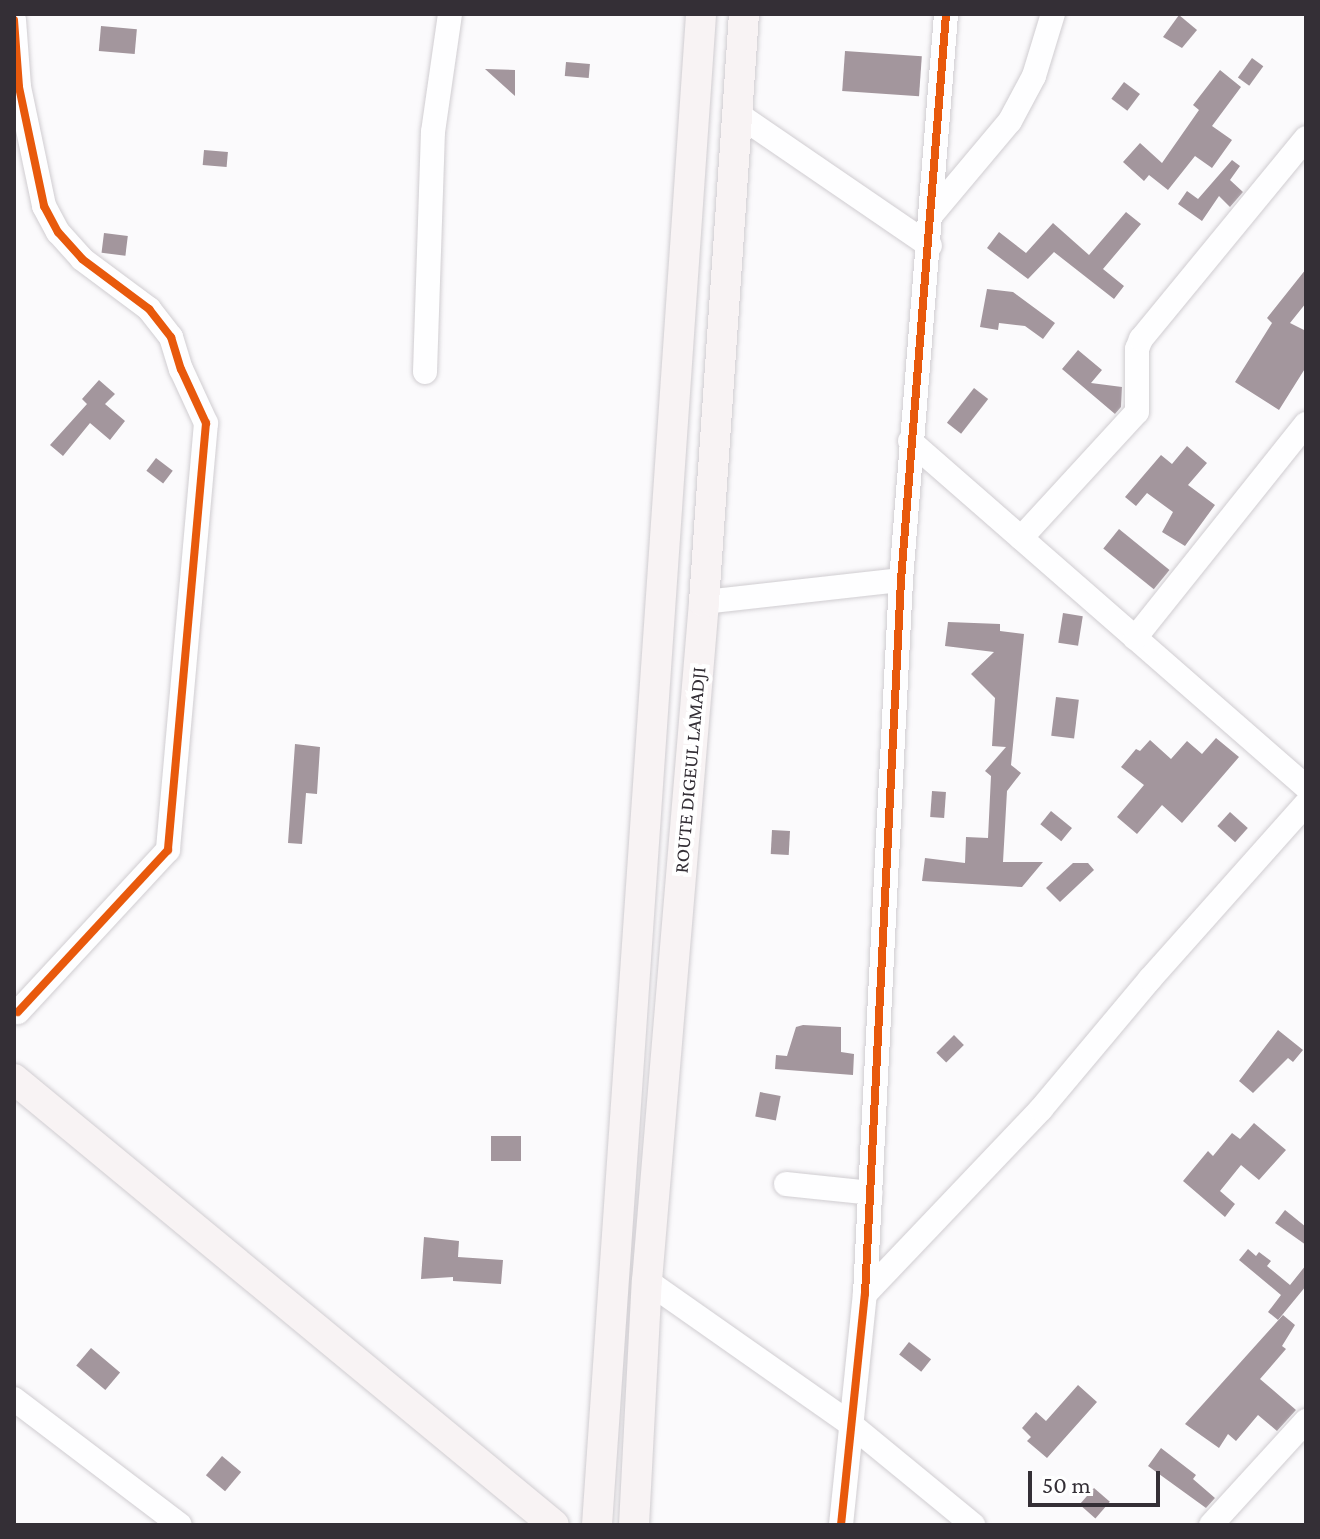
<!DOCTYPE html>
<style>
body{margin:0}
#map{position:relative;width:1320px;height:1539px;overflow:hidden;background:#fbfafc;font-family:"Crimson Pro",serif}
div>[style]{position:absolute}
.building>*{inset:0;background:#a3969d;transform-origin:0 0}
.roads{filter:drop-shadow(0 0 2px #d0cdd1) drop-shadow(0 0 2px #d0cdd1)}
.minor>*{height:24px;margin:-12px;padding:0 12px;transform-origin:12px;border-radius:12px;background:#fefeff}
.major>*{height:30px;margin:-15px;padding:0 15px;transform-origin:15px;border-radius:15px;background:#f8f3f4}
.cycleway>*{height:8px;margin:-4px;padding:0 4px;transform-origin:4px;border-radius:4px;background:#e8590c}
span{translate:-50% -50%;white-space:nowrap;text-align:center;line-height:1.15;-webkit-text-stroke:8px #fff;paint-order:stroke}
.street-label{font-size:20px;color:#342f36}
.frame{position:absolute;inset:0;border:16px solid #342f36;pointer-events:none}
.scale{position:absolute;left:1028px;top:1471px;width:132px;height:36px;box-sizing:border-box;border:4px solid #342f36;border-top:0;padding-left:10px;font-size:24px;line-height:28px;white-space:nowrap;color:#342f36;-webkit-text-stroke:6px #fff;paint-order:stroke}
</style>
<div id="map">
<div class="building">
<i style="clip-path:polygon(1179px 15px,1197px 30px,1182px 48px,1163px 37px)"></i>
<i style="left:101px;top:26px;width:36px;height:25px;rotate:5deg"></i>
<i style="left:845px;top:51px;width:77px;height:40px;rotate:4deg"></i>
<i style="left:1252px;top:58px;width:14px;height:24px;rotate:36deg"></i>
<i style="left:566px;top:62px;width:24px;height:14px;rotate:5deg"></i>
<i style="clip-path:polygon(485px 69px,515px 70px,515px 96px)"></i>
<i style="clip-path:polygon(1220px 70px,1241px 87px,1212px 126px,1232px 140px,1212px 168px,1195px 156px,1168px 190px,1149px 175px,1144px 181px,1123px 162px,1140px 143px,1162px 163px,1199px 110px,1193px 105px)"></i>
<i style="left:1124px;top:82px;width:20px;height:21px;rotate:37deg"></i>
<i style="left:204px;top:150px;width:24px;height:15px;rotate:5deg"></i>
<i style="clip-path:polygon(1232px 160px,1240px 166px,1230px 180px,1243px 192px,1230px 207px,1219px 196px,1202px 221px,1178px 204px,1187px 191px,1198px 199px)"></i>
<i style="clip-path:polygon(1126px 212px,1141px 224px,1103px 269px,1124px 286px,1114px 299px,1054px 252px,1028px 279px,987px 248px,999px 232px,1026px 253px,1053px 223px,1089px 255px)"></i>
<i style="left:104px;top:233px;width:24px;height:20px;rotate:7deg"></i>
<i style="clip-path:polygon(1306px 269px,1306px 303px,1290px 323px,1306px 331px,1306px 367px,1279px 410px,1235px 382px,1272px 323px,1267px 318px)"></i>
<i style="clip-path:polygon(987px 289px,1013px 292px,1055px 323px,1043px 339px,1025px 326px,999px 323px,998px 330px,980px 327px)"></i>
<i style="clip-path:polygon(1078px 350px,1102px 370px,1091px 383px,1122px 387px,1121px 407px,1115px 414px,1062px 369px)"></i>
<i style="clip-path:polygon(99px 380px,115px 394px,105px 404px,125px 421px,110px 440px,90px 423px,63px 456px,50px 445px,87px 404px,82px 399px)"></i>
<i style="left:974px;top:388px;width:18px;height:44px;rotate:38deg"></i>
<i style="clip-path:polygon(1187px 446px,1207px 463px,1188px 485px,1215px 505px,1185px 546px,1162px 532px,1173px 512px,1147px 493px,1136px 506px,1125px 497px,1161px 455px,1172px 464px)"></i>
<i style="left:156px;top:458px;width:21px;height:16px;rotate:37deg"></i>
<i style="left:1119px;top:529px;width:65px;height:25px;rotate:39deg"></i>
<i style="left:1063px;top:613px;width:20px;height:30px;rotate:9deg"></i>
<i style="clip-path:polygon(948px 622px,1000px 624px,1000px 631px,1024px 634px,1011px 765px,1021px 773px,1007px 791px,1003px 862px,1043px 862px,1022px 887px,922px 881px,925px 858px,965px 863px,966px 837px,988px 838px,991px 776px,985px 771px,1006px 747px,992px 746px,995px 698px,971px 674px,994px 652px,945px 646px)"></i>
<i style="left:1056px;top:697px;width:23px;height:39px;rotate:7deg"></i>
<i style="clip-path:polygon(1216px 738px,1239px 757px,1182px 823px,1162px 805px,1137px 834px,1117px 817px,1144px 785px,1121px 767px,1136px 749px,1140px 751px,1150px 740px,1171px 759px,1187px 741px,1202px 754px)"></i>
<i style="clip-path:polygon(295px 744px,320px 747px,317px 794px,306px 793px,302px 844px,288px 843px)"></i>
<i style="left:932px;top:791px;width:14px;height:26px;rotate:4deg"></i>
<i style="left:1051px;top:811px;width:27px;height:17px;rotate:39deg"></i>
<i style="left:1230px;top:812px;width:24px;height:19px;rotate:42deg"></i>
<i style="left:772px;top:830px;width:18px;height:24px;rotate:3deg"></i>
<i style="clip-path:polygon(1073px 863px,1088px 863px,1094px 870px,1060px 902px,1046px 888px)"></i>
<i style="clip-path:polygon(803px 1025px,841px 1027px,841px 1052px,854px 1054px,853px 1075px,775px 1069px,776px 1055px,787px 1056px,796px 1027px)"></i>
<i style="clip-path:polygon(1278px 1030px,1303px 1050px,1293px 1062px,1288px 1058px,1253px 1093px,1239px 1081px)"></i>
<i style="left:954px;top:1035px;width:14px;height:25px;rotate:45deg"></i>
<i style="left:760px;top:1092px;width:21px;height:25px;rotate:11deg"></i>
<i style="clip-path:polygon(1254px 1123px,1286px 1150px,1259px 1180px,1241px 1165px,1220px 1191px,1235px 1204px,1225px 1217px,1183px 1181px,1208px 1151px,1213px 1156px,1232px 1133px,1240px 1139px)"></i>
<i style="left:491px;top:1136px;width:30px;height:25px"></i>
<i style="clip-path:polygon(1285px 1210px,1306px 1227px,1306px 1245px,1275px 1223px)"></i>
<i style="clip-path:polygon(424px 1237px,459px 1241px,458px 1257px,503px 1260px,501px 1284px,453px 1281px,453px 1277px,421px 1279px)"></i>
<i style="clip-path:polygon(1248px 1249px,1256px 1256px,1259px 1252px,1271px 1261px,1267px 1266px,1290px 1285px,1306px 1265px,1306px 1286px,1278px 1320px,1268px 1312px,1281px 1295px,1239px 1260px)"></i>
<i style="clip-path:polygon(1283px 1315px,1295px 1325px,1282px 1346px,1286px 1349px,1260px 1379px,1296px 1410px,1277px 1431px,1258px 1415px,1236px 1441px,1228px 1434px,1219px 1448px,1185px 1424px)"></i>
<i style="left:909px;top:1342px;width:28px;height:16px;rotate:38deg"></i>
<i style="left:91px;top:1348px;width:38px;height:23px;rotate:40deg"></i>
<i style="clip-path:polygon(1078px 1385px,1097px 1402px,1047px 1458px,1027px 1441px,1031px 1437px,1022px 1428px,1036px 1412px,1046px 1421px)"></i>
<i style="clip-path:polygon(1161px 1448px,1196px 1475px,1193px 1479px,1215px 1498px,1206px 1508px,1148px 1466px)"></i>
<i style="left:222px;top:1456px;width:25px;height:25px;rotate:40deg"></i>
<i style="left:1094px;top:1488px;width:21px;height:22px;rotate:41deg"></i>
</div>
<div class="roads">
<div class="minor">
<i style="left:14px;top:20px;width:67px;rotate:85.7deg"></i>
<i style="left:19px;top:87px;width:122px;rotate:78.1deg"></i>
<i style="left:44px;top:206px;width:30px;rotate:62deg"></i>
<i style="left:58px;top:232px;width:36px;rotate:48deg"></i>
<i style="left:82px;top:259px;width:84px;rotate:36.7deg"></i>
<i style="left:149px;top:309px;width:36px;rotate:52deg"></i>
<i style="left:171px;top:337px;width:34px;rotate:73deg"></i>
<i style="left:181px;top:369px;width:60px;rotate:65.2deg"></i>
<i style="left:206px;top:423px;width:429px;rotate:95.1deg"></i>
<i style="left:168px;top:850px;width:221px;rotate:132.8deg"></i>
<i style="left:736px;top:113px;width:235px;rotate:34.4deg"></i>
<i style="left:932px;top:214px;width:121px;rotate:-50deg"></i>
<i style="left:1010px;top:121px;width:51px;rotate:-61.9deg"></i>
<i style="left:1034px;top:76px;width:65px;rotate:-73deg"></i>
<i style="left:425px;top:372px;width:240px;rotate:-88.1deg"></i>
<i style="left:433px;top:132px;width:119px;rotate:-81.8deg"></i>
<i style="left:910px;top:441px;width:526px;rotate:41.14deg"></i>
<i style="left:1021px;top:538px;width:171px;rotate:-47.4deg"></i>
<i style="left:1137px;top:412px;width:63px;rotate:-90deg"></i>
<i style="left:1137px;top:349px;width:11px;rotate:-68deg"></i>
<i style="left:1141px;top:339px;width:260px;rotate:-50.6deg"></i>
<i style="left:704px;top:602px;width:198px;rotate:-6.4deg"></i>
<i style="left:1135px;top:638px;width:274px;rotate:-51.4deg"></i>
<i style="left:786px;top:1184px;width:85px;rotate:6deg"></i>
<i style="left:647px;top:1281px;width:247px;rotate:35.1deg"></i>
<i style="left:849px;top:1423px;width:161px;rotate:39.4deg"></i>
<i style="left:865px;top:1294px;width:255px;rotate:-46.4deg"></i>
<i style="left:1041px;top:1109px;width:170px;rotate:-50deg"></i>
<i style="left:1150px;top:979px;width:234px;rotate:-48.3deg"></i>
<i style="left:14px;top:1399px;width:208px;rotate:37.2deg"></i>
<i style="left:841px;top:1525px;width:232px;rotate:-84.1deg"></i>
<i style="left:865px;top:1294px;width:715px;rotate:-87.11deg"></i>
<i style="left:901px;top:580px;width:568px;rotate:-85.45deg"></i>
<i style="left:1211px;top:1525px;width:141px;rotate:-47.6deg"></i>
</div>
<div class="major">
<i style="left:14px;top:1079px;width:700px;rotate:39.55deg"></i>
<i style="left:597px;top:1525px;width:1515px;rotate:-86.06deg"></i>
<i style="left:634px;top:1525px;width:244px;rotate:-87deg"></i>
<i style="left:647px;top:1281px;width:681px;rotate:-85.2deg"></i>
<i style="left:704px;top:602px;width:589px;rotate:-86.11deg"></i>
</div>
</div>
<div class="cycleway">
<i style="left:14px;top:20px;width:67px;rotate:85.7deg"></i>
<i style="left:19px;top:87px;width:122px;rotate:78.1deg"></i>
<i style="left:44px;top:206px;width:30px;rotate:62deg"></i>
<i style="left:58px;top:232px;width:36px;rotate:48deg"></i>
<i style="left:82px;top:259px;width:84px;rotate:36.7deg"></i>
<i style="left:149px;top:309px;width:36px;rotate:52deg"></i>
<i style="left:171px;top:337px;width:34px;rotate:73deg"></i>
<i style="left:181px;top:369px;width:60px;rotate:65.2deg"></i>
<i style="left:206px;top:423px;width:429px;rotate:95.1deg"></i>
<i style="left:168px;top:850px;width:221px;rotate:132.8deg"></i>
<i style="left:841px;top:1525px;width:232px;rotate:-84.1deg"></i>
<i style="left:865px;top:1294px;width:715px;rotate:-87.11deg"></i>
<i style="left:901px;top:580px;width:568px;rotate:-85.45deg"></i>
</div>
<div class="street-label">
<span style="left:690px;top:770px;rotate:-85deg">ROUTE DIGEUL LAMADJI</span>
</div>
<div class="frame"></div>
<div class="scale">50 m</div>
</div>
